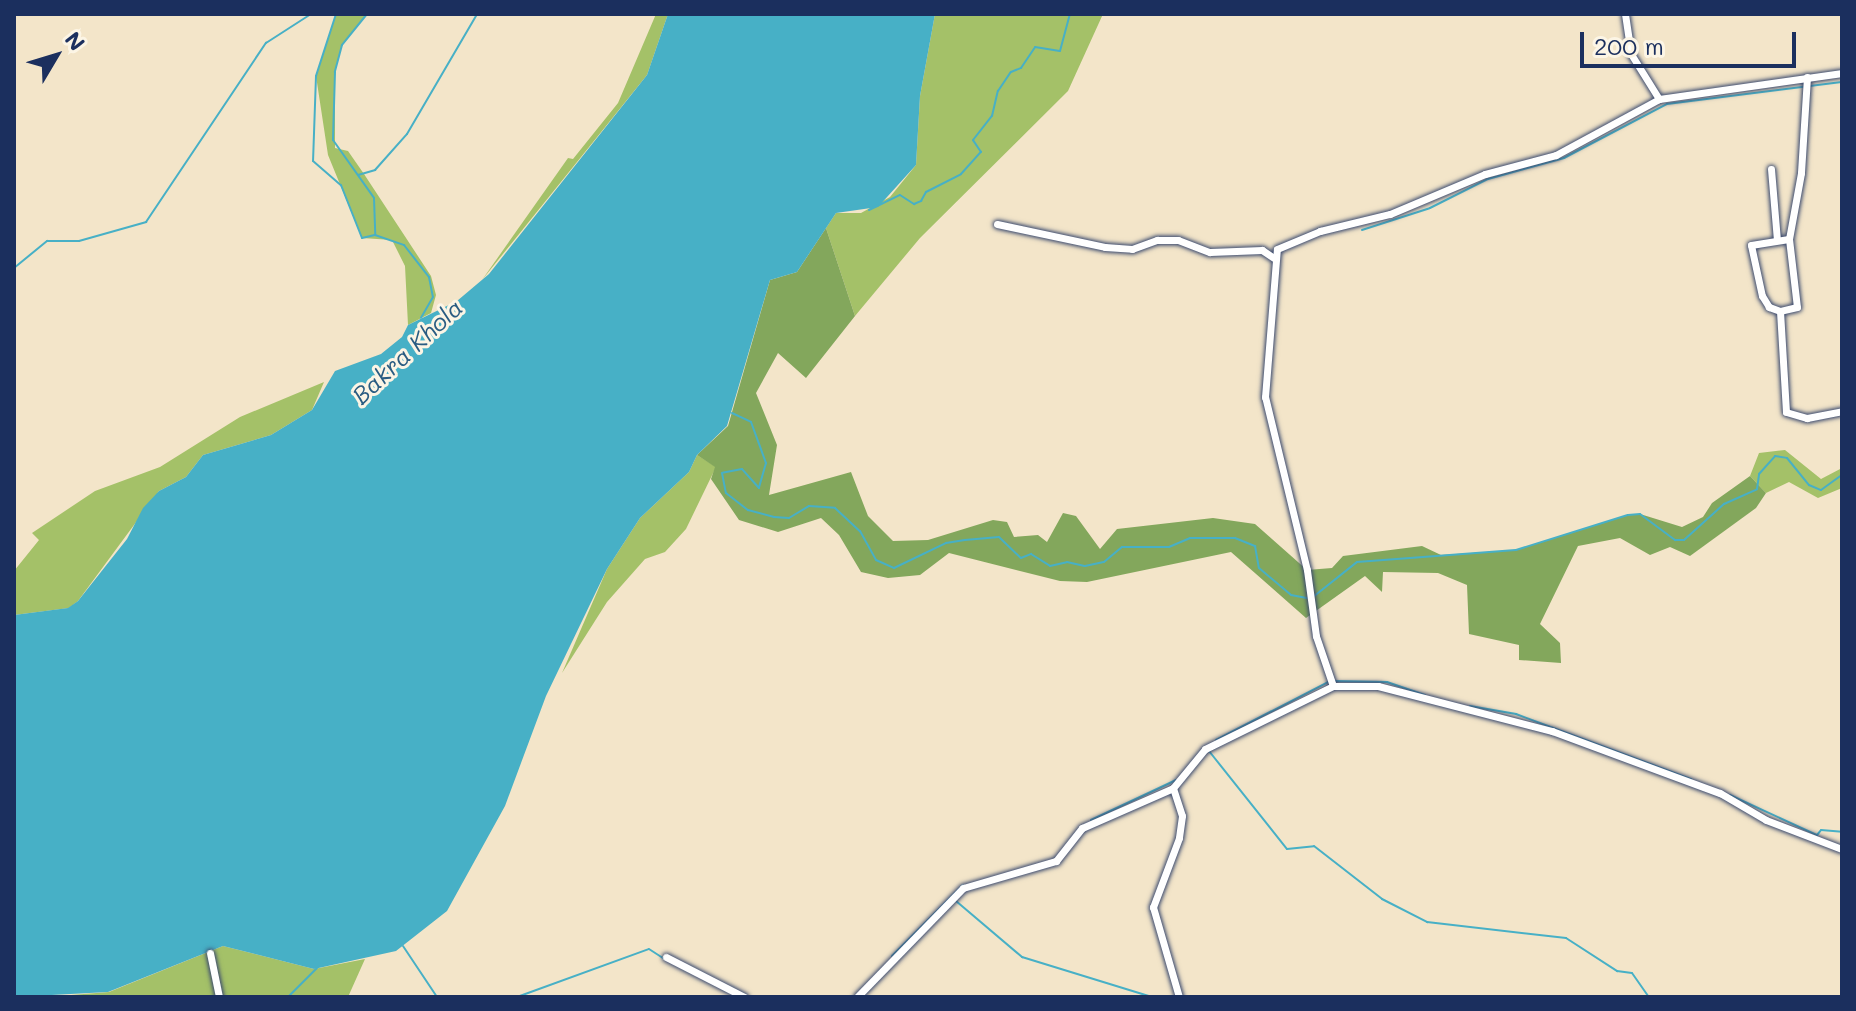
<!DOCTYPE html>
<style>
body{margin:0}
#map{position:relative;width:1856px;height:1011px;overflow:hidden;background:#f3e5c9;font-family:Mali,sans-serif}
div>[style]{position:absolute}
.green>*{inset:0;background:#a4c168}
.forest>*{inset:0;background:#83a75c}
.water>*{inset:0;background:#47b0c6}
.stream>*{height:2px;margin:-1px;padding:0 1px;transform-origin:1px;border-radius:1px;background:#47b0c6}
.roads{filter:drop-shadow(0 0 2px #3b4a6e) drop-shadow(0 0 2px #3b4a6e)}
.street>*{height:7px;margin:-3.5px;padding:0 3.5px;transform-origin:3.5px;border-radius:3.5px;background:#fff}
span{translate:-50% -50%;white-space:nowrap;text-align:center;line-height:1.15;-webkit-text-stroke:6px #fcf5e5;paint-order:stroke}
.water-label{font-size:24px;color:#2a5c82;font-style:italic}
.frame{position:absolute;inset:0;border:16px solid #1b2f5e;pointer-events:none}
.north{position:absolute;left:16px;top:16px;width:80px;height:80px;-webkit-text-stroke:6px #fcf5e5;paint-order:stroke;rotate:52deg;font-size:22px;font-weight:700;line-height:32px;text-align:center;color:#1b2f5e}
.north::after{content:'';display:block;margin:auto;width:28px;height:36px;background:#1b2f5e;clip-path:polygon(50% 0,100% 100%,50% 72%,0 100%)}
.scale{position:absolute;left:1580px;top:32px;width:216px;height:36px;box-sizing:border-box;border:4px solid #1b2f5e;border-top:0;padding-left:10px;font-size:24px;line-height:28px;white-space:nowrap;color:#1b2f5e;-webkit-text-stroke:6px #fcf5e5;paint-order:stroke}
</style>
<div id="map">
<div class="green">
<i style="clip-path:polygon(336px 14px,367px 14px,342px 45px,335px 72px,335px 148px,348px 151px,364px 174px,431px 276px,436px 295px,431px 313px,408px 325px,405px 266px,392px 240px,362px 238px,328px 155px,316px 76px)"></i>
<i style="clip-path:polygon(656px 14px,668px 14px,647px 75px,482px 280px,568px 158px,573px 159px,618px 103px)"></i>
<i style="clip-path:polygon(935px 14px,1103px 14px,1068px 91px,920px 238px,855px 316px,826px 228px,836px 213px,861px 213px,890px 197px,916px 165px,920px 96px)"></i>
<i style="clip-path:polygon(324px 382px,312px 410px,271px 435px,203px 455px,186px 477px,159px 491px,78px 601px,69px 608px,14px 615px,14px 571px,39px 540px,32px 533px,95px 491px,160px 467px,240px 417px)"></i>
<i style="clip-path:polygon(1785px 450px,1821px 479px,1842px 468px,1842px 488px,1818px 498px,1789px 482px,1766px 493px,1750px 476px,1759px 453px)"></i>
<i style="clip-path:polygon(697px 455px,716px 467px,686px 529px,665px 552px,645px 559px,607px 602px,562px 673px,607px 569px,640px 518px,689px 472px)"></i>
<i style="clip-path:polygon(223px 946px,314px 969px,365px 959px,348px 997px,46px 997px,109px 992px)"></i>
</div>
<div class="forest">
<i style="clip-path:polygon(826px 228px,855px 316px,806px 378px,778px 353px,756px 393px,777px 445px,769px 495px,851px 472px,868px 516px,893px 541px,928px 540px,993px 520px,1007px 522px,1014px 537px,1038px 535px,1047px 542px,1063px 513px,1076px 516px,1100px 549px,1117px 529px,1213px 518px,1255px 524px,1307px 570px,1332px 568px,1343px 556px,1422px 546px,1441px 555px,1516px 550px,1628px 515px,1640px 514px,1682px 527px,1703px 517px,1712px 503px,1750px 476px,1766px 493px,1756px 508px,1690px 556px,1670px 547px,1650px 555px,1620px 538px,1578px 546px,1540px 624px,1560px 643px,1561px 663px,1519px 660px,1519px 645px,1469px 634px,1467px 585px,1438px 573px,1383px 572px,1382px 592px,1365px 576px,1306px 618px,1231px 552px,1087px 582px,1060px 581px,949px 553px,920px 575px,888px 578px,861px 572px,839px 535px,821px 518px,778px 532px,739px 520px,711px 479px,715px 467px,697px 455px,728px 426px,770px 280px,797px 272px)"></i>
</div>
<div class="water">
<i style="clip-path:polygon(668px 14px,935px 14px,920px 96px,916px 165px,878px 207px,836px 213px,797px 272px,770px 280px,727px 426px,697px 455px,689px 472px,640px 518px,607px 569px,546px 696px,505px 806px,447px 911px,396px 951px,314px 969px,223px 946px,108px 992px,14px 997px,14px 615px,68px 608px,78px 601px,127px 539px,143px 508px,159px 491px,186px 477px,203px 455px,271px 435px,312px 410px,335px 371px,381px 354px,402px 337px,408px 325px,457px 301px,489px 274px,647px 75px)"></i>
</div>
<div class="stream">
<i style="left:336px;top:14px;width:65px;rotate:107.9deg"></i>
<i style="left:316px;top:76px;width:85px;rotate:92deg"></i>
<i style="left:313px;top:161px;width:37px;rotate:41deg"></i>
<i style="left:341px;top:185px;width:57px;rotate:68.4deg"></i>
<i style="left:362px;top:238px;width:13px;rotate:-13deg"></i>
<i style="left:367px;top:14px;width:40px;rotate:129deg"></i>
<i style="left:342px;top:45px;width:28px;rotate:105deg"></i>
<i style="left:335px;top:72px;width:68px;rotate:91.7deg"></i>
<i style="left:333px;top:140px;width:71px;rotate:54.7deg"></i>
<i style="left:374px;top:198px;width:37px;rotate:88deg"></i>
<i style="left:375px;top:235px;width:31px;rotate:19deg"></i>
<i style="left:404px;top:245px;width:41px;rotate:52deg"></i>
<i style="left:429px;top:277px;width:20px;rotate:79deg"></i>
<i style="left:433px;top:297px;width:24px;rotate:120deg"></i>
<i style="left:358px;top:175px;width:18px;rotate:-16deg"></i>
<i style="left:375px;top:170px;width:48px;rotate:-48.4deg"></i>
<i style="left:407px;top:134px;width:139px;rotate:-59.7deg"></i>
<i style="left:869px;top:210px;width:34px;rotate:-26deg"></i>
<i style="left:900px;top:195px;width:17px;rotate:33deg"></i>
<i style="left:914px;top:204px;width:8px;rotate:-23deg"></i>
<i style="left:921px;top:201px;width:10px;rotate:-61deg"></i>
<i style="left:926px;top:192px;width:39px;rotate:-27deg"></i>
<i style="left:961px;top:174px;width:30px;rotate:-48deg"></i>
<i style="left:981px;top:152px;width:14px;rotate:-124deg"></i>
<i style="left:973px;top:140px;width:31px;rotate:-52deg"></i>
<i style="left:992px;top:116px;width:26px;rotate:-77deg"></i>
<i style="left:998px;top:91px;width:23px;rotate:-56deg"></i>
<i style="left:1011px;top:72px;width:11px;rotate:-22deg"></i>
<i style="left:1021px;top:68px;width:25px;rotate:-56deg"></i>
<i style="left:1035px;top:47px;width:25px;rotate:9deg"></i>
<i style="left:1060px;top:51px;width:38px;rotate:-75deg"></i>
<i style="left:1362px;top:230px;width:71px;rotate:-17.9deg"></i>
<i style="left:1430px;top:208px;width:65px;rotate:-26.6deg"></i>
<i style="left:1488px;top:179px;width:79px;rotate:-15.4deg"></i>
<i style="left:1564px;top:158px;width:116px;rotate:-27.7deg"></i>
<i style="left:1667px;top:104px;width:176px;rotate:-7.2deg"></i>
<i style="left:14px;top:268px;width:43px;rotate:-39.3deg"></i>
<i style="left:47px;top:241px;width:32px"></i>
<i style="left:79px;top:241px;width:70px;rotate:-15.8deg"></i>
<i style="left:146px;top:222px;width:216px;rotate:-56.2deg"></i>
<i style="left:266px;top:43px;width:54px;rotate:-32.8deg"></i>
<i style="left:732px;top:413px;width:21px;rotate:25deg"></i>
<i style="left:751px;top:422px;width:44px;rotate:69.9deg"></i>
<i style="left:766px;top:463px;width:26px;rotate:106deg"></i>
<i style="left:759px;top:488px;width:25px;rotate:-132deg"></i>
<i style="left:742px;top:469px;width:20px;rotate:169deg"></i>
<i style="left:722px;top:473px;width:20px;rotate:79deg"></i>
<i style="left:726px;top:493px;width:28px;rotate:38deg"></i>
<i style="left:748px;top:510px;width:27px;rotate:15deg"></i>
<i style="left:774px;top:517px;width:15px;rotate:4deg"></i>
<i style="left:789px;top:518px;width:23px;rotate:-31deg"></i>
<i style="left:809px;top:506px;width:26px;rotate:4deg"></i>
<i style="left:835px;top:508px;width:34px;rotate:43deg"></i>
<i style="left:860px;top:531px;width:33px;rotate:61deg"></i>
<i style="left:876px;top:560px;width:20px;rotate:24deg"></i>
<i style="left:894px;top:568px;width:58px;rotate:-25.7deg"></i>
<i style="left:946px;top:543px;width:19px;rotate:-9deg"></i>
<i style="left:965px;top:540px;width:34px;rotate:-5deg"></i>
<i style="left:999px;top:537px;width:30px;rotate:44deg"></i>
<i style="left:1021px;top:558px;width:11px;rotate:-22deg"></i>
<i style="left:1031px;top:554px;width:22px;rotate:32deg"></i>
<i style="left:1050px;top:566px;width:17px;rotate:-13deg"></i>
<i style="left:1067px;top:562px;width:18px;rotate:13deg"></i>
<i style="left:1085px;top:566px;width:19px;rotate:-12deg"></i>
<i style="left:1104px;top:562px;width:23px;rotate:-40deg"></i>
<i style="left:1122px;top:547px;width:47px"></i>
<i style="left:1169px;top:547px;width:23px;rotate:-23deg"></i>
<i style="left:1190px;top:538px;width:45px"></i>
<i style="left:1235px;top:538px;width:22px;rotate:22deg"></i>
<i style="left:1255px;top:546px;width:22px;rotate:80deg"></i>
<i style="left:1259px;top:568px;width:42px;rotate:40.2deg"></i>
<i style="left:1291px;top:595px;width:16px;rotate:11deg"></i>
<i style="left:1313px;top:597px;width:56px;rotate:-38.5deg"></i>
<i style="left:1357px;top:562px;width:159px;rotate:-4.3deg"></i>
<i style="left:1516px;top:550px;width:117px;rotate:-17.4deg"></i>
<i style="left:1628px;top:515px;width:12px;rotate:-5deg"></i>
<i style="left:1640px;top:514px;width:44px;rotate:36.6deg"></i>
<i style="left:1675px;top:540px;width:9px"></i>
<i style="left:1684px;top:540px;width:54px;rotate:-42deg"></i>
<i style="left:1724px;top:504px;width:36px;rotate:-24deg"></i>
<i style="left:1757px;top:489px;width:15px;rotate:-82deg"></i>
<i style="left:1759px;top:474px;width:24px;rotate:-48deg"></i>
<i style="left:1775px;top:456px;width:12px;rotate:9deg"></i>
<i style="left:1787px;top:458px;width:35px;rotate:51deg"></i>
<i style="left:1809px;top:485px;width:13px;rotate:23deg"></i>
<i style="left:1821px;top:490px;width:26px;rotate:-36deg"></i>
<i style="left:1334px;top:681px;width:53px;rotate:1.1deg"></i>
<i style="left:1387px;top:682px;width:40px;rotate:18.9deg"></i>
<i style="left:1470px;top:706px;width:47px;rotate:9.9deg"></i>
<i style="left:1516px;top:714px;width:187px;rotate:20.4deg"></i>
<i style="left:1216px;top:740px;width:126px;rotate:-27.4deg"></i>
<i style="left:1209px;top:751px;width:125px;rotate:51.5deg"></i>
<i style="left:1287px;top:849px;width:27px;rotate:-6deg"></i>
<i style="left:1314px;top:846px;width:86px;rotate:37.9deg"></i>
<i style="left:1382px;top:899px;width:51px;rotate:27.1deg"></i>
<i style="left:1427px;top:922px;width:140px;rotate:6.6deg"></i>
<i style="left:1566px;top:938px;width:61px;rotate:32.9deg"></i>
<i style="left:1617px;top:971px;width:15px;rotate:8deg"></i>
<i style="left:1632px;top:973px;width:29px;rotate:55deg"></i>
<i style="left:1730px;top:795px;width:96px;rotate:24.7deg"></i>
<i style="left:1817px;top:835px;width:6px;rotate:-51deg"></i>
<i style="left:1821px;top:830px;width:21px;rotate:5deg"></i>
<i style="left:1091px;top:820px;width:94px;rotate:-25.2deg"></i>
<i style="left:956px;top:901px;width:87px;rotate:40.3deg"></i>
<i style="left:1022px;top:957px;width:136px;rotate:17.1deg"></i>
<i style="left:403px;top:946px;width:61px;rotate:56.3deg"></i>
<i style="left:892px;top:956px;width:100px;rotate:-45deg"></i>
<i style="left:288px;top:997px;width:41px;rotate:-45deg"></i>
<i style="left:517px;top:997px;width:140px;rotate:-20deg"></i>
<i style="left:649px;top:949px;width:17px;rotate:33deg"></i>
</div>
<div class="roads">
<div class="street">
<i style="left:1625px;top:14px;width:40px;rotate:81.5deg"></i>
<i style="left:1631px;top:54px;width:53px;rotate:58.1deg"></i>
<i style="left:1659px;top:99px;width:185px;rotate:-8.1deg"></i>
<i style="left:1807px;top:77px;width:96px;rotate:93.6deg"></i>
<i style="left:1801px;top:173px;width:67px;rotate:100.3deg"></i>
<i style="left:1789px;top:239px;width:68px;rotate:83.3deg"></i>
<i style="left:1797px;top:307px;width:17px;rotate:167deg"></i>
<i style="left:1780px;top:311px;width:101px;rotate:86.6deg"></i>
<i style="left:1786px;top:412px;width:22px;rotate:16deg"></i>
<i style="left:1807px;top:418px;width:36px;rotate:-11deg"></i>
<i style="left:1771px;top:169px;width:71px;rotate:85.2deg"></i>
<i style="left:997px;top:224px;width:110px;rotate:12deg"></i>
<i style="left:1105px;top:247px;width:27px;rotate:4deg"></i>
<i style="left:1132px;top:249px;width:27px;rotate:-20deg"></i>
<i style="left:1157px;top:240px;width:21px"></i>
<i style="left:1178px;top:240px;width:34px;rotate:21deg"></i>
<i style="left:1210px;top:252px;width:52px;rotate:-2.2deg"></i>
<i style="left:1262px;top:250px;width:14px;rotate:34deg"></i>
<i style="left:1780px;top:311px;width:12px;rotate:-160deg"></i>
<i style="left:1769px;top:307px;width:13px;rotate:-122deg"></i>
<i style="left:1762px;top:296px;width:52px;rotate:-102.2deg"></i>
<i style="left:1751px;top:245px;width:38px;rotate:-9deg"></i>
<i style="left:1333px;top:686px;width:53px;rotate:-108.8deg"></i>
<i style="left:1316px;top:636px;width:67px;rotate:-97.8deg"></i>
<i style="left:1307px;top:570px;width:178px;rotate:-103.6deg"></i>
<i style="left:1265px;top:397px;width:148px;rotate:-85.4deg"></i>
<i style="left:1277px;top:249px;width:47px;rotate:-22.7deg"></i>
<i style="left:1320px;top:231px;width:72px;rotate:-13.7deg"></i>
<i style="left:1390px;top:214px;width:103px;rotate:-22.8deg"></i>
<i style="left:1485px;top:174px;width:73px;rotate:-15deg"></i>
<i style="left:1556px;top:155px;width:117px;rotate:-28.5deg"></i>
<i style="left:1173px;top:788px;width:29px;rotate:72deg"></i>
<i style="left:1182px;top:816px;width:22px;rotate:98deg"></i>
<i style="left:1179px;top:838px;width:74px;rotate:110.6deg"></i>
<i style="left:1153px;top:907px;width:94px;rotate:73.9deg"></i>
<i style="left:210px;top:953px;width:45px;rotate:78.4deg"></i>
<i style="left:666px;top:957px;width:88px;rotate:27.1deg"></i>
<i style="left:857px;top:997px;width:152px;rotate:-45.8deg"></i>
<i style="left:963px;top:888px;width:97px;rotate:-16.2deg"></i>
<i style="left:1056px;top:861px;width:42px;rotate:-51.8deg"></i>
<i style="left:1082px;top:828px;width:99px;rotate:-23.7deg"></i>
<i style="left:1173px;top:788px;width:50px;rotate:-50.6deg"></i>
<i style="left:1205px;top:749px;width:143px;rotate:-26.2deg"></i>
<i style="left:1333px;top:686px;width:45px"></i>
<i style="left:1378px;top:686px;width:180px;rotate:14.5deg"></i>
<i style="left:1552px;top:731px;width:179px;rotate:20.3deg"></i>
<i style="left:1720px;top:793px;width:53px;rotate:30.4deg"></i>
<i style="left:1766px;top:820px;width:81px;rotate:20.9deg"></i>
</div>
</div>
<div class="water-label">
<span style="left:407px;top:351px;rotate:-43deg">Bakra Khola</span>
</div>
<div class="frame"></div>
<div class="north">N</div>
<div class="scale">200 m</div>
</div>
